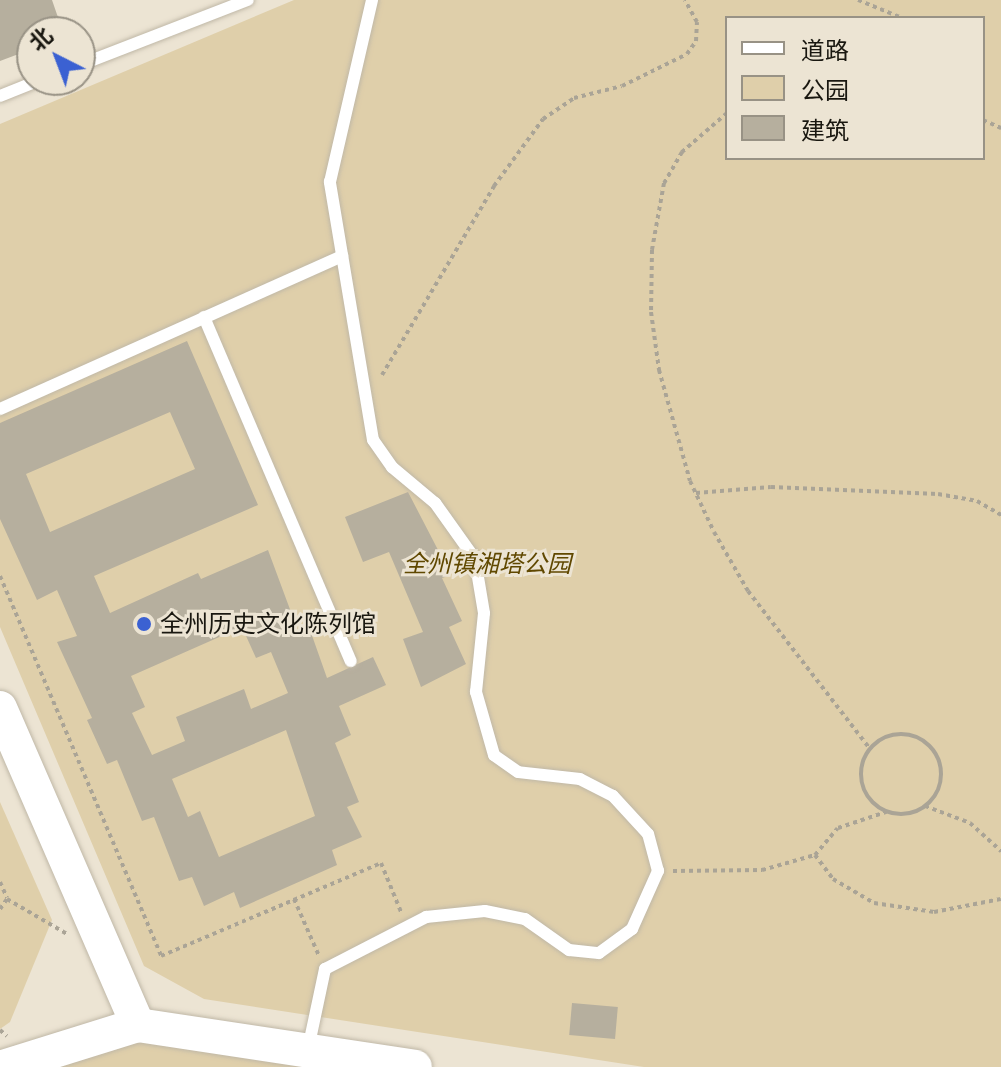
<!DOCTYPE html>
<meta charset="utf-8">
<style>
body{margin:0}
#map{position:relative;width:1001px;height:1067px;overflow:hidden;background:#ece4d3;font-family:"Libre Baskerville","Noto Sans SC",serif}
div>[style]{position:absolute}
.green>*{inset:0;background:#dfcfaa}
.building>*{inset:0;background:#b6af9e;transform-origin:0 0}
.path>*{height:4px;margin-top:-2px;transform-origin:0;background:repeating-linear-gradient(90deg,#aaa496 0 4px,transparent 0 8px)}
.path>.ring{margin:-2px;padding:0;box-sizing:content-box;background:none;border:4px solid #aaa496;border-radius:50%}
.roads{filter:drop-shadow(0 0 2px #c0b8a7) drop-shadow(0 0 2px #c0b8a7)}
.service>*{height:12px;margin:-6px;padding:0 6px;transform-origin:6px;border-radius:6px;background:#fff}
.secondary>*{height:34px;margin:-17px;padding:0 17px;transform-origin:17px;border-radius:17px;background:#fff}
.dots>*{width:22px;height:22px;translate:-50% -50%;box-sizing:border-box;border:4px solid #ece4d3;border-radius:50%}
span{translate:-50% -50%;white-space:nowrap;text-align:center;line-height:1.15;-webkit-text-stroke:6px #ece4d3;paint-order:stroke}
.park-label{font-size:24px;color:#604800;font-style:italic}
.poi-label{font-size:24px;color:#191710}
.left{translate:0 -50%;text-align:left}
.legend{position:absolute;left:725px;top:16px;width:260px;height:144px;box-sizing:border-box;background:#ece4d3;border:2px solid #989285;margin:0;padding:10px 14px;list-style:none;font-size:24px;color:#191710}
.legend li{display:flex;align-items:center;gap:16px;height:40px}
.legend b{width:40px;border:2px solid #989285}
.north{position:absolute;left:16px;top:16px;width:80px;height:80px;box-sizing:border-box;background:#ece4d3;border:2px solid #989285;border-radius:50%;rotate:318deg;font-size:22px;font-weight:700;line-height:32px;text-align:center;color:#191710}
.north::after{content:'';display:block;margin:auto;width:28px;height:36px;background:#3b61d2;clip-path:polygon(50% 0,100% 100%,50% 72%,0 100%)}
</style>
<div id="map">
<div class="green">
<i style="clip-path:polygon(evenodd,294px 0,1001px 0,1001px 1067px,644px 1067px,204px 999px,144px 966px,0 627px,0 124px,294px 0,727px 18px,983px 18px,983px 158px,727px 158px,727px 18px)"></i>
<i style="clip-path:polygon(0 802px,52px 920px,10px 1022px,0 1029px)"></i>
<i style="clip-path:polygon(138px 1025px,415px 1067px,3px 1067px)"></i>
</div>
<div class="building">
<i style="clip-path:polygon(0 0,52px 0,63px 32px,32px 32px,32px 49px,0 61px)"></i>
<i style="clip-path:polygon(evenodd,187px 341px,258px 505px,94px 576px,110px 613px,198px 573px,201px 579px,268px 550px,298px 631px,309px 627px,327px 678px,373px 657px,386px 685px,339px 706px,351px 735px,335px 743px,359px 802px,347px 807px,362px 837px,332px 850px,337px 865px,240px 908px,234px 892px,204px 906px,192px 877px,179px 881px,154px 817px,142px 821px,117px 760px,107px 764px,87px 720px,92px 718px,57px 642px,77px 636px,57px 590px,37px 600px,0 519px,0 423px,187px 341px,170px 412px,195px 469px,50px 532px,26px 474px,170px 412px,187px 341px,242px 627px,256px 658px,271px 652px,288px 693px,251px 709px,244px 689px,176px 717px,185px 741px,152px 755px,132px 713px,145px 707px,131px 676px,242px 627px,187px 341px,286px 730px,315px 816px,219px 857px,200px 811px,188px 817px,172px 779px,286px 730px)"></i>
<i style="clip-path:polygon(408px 492px,451px 575px,442px 578px,462px 621px,449px 627px,466px 664px,421px 687px,403px 639px,423px 632px,389px 552px,363px 562px,345px 517px)"></i>
<i style="left:572px;top:1003px;width:46px;height:32px;rotate:5deg"></i>
</div>
<div class="path">
<i style="left:858px;top:0;width:48px;rotate:22.2deg"></i>
<i style="left:727px;top:113px;width:60px;rotate:139.1deg"></i>
<i style="left:682px;top:152px;width:36px;rotate:120deg"></i>
<i style="left:664px;top:183px;width:68px;rotate:100.2deg"></i>
<i style="left:652px;top:250px;width:62px;rotate:90.9deg"></i>
<i style="left:651px;top:312px;width:59px;rotate:82.1deg"></i>
<i style="left:659px;top:370px;width:115px;rotate:74.4deg"></i>
<i style="left:690px;top:481px;width:56px;rotate:64.8deg"></i>
<i style="left:714px;top:532px;width:68px;rotate:60deg"></i>
<i style="left:748px;top:591px;width:200px;rotate:52.3deg"></i>
<i style="left:983px;top:120px;width:20px;rotate:24deg"></i>
<i style="left:382px;top:375px;width:220px;rotate:-59.3deg"></i>
<i style="left:494px;top:186px;width:83px;rotate:-53.8deg"></i>
<i style="left:543px;top:119px;width:37px;rotate:-34deg"></i>
<i style="left:574px;top:98px;width:49px;rotate:-14deg"></i>
<i style="left:622px;top:86px;width:72px;rotate:-26.2deg"></i>
<i style="left:687px;top:54px;width:16px;rotate:-55deg"></i>
<i style="left:696px;top:41px;width:19px;rotate:-87deg"></i>
<i style="left:697px;top:22px;width:25px;rotate:-119deg"></i>
<i style="left:696px;top:493px;width:75px;rotate:-4.6deg"></i>
<i style="left:771px;top:487px;width:167px;rotate:2.4deg"></i>
<i style="left:938px;top:494px;width:40px;rotate:10deg"></i>
<i style="left:977px;top:501px;width:28px;rotate:30deg"></i>
<i style="left:0;top:576px;width:413px;rotate:67deg"></i>
<i style="left:161px;top:956px;width:239px;rotate:-22.9deg"></i>
<i style="left:381px;top:863px;width:53px;rotate:67.8deg"></i>
<i class="ring" style="left:861px;top:734px;width:76px;height:76px"></i>
<i style="left:925px;top:806px;width:48px;rotate:20.7deg"></i>
<i style="left:970px;top:823px;width:42px;rotate:42.1deg"></i>
<i style="left:815px;top:855px;width:30px;rotate:53deg"></i>
<i style="left:833px;top:879px;width:48px;rotate:30.3deg"></i>
<i style="left:874px;top:903px;width:61px;rotate:8.5deg"></i>
<i style="left:934px;top:912px;width:68px;rotate:-11deg"></i>
<i style="left:673px;top:871px;width:89px;rotate:-0.6deg"></i>
<i style="left:762px;top:870px;width:55px;rotate:-15.8deg"></i>
<i style="left:815px;top:855px;width:35px;rotate:-50deg"></i>
<i style="left:838px;top:828px;width:51px;rotate:-18.4deg"></i>
<i style="left:0;top:882px;width:17px;rotate:66deg"></i>
<i style="left:294px;top:899px;width:62px;rotate:66.3deg"></i>
<i style="left:0;top:909px;width:12px;rotate:-55deg"></i>
<i style="left:7px;top:899px;width:69px;rotate:30.3deg"></i>
<i style="left:0;top:1030px;width:9px;rotate:41deg"></i>
</div>
<div class="roads">
<div class="service">
<i style="left:80px;top:65px;width:180px;rotate:-21.2deg"></i>
<i style="left:0;top:96px;width:43px;rotate:-21.8deg"></i>
<i style="left:204px;top:317px;width:374px;rotate:66.9deg"></i>
<i style="left:0;top:409px;width:375px;rotate:-24.1deg"></i>
<i style="left:308px;top:1049px;width:82px;rotate:-78deg"></i>
<i style="left:325px;top:969px;width:114px;rotate:-27.2deg"></i>
<i style="left:426px;top:917px;width:59px;rotate:-5.8deg"></i>
<i style="left:485px;top:911px;width:41px;rotate:11.3deg"></i>
<i style="left:525px;top:919px;width:54px;rotate:35.2deg"></i>
<i style="left:569px;top:950px;width:30px;rotate:6deg"></i>
<i style="left:599px;top:953px;width:41px;rotate:-36deg"></i>
<i style="left:632px;top:929px;width:64px;rotate:-65.9deg"></i>
<i style="left:658px;top:871px;width:38px;rotate:-105deg"></i>
<i style="left:648px;top:834px;width:52px;rotate:-132.6deg"></i>
<i style="left:613px;top:796px;width:37px;rotate:-153deg"></i>
<i style="left:580px;top:779px;width:62px;rotate:-173.6deg"></i>
<i style="left:518px;top:772px;width:29px;rotate:-145deg"></i>
<i style="left:494px;top:755px;width:66px;rotate:-105.9deg"></i>
<i style="left:476px;top:692px;width:79px;rotate:-84.2deg"></i>
<i style="left:484px;top:613px;width:55px;rotate:-99.5deg"></i>
<i style="left:475px;top:559px;width:69px;rotate:-125.5deg"></i>
<i style="left:435px;top:503px;width:56px;rotate:-140.1deg"></i>
<i style="left:392px;top:467px;width:33px;rotate:-125deg"></i>
<i style="left:373px;top:440px;width:262px;rotate:-99.5deg"></i>
<i style="left:330px;top:182px;width:187px;rotate:-77deg"></i>
</div>
<div class="secondary">
<i style="left:0;top:708px;width:346px;rotate:66.5deg"></i>
<i style="left:3px;top:1067px;width:141px;rotate:-17.3deg"></i>
<i style="left:138px;top:1025px;width:280px;rotate:8.6deg"></i>
</div>
</div>
<div class="dots">
<i style="left:144px;top:624px;background:#3b61d2"></i>
</div>
<div class="park-label">
<span style="left:487px;top:564px">全州镇湘塔公园</span>
</div>
<div class="poi-label">
<span class="left" style="left:160px;top:624px">全州历史文化陈列馆</span>
</div>
<ul class="legend">
<li><b style="height:10px;background:#fff"></b>道路</li>
<li><b style="height:22px;background:#dfcfaa"></b>公园</li>
<li><b style="height:22px;background:#b6af9e"></b>建筑</li>
</ul>
<div class="north">北</div>
</div>
